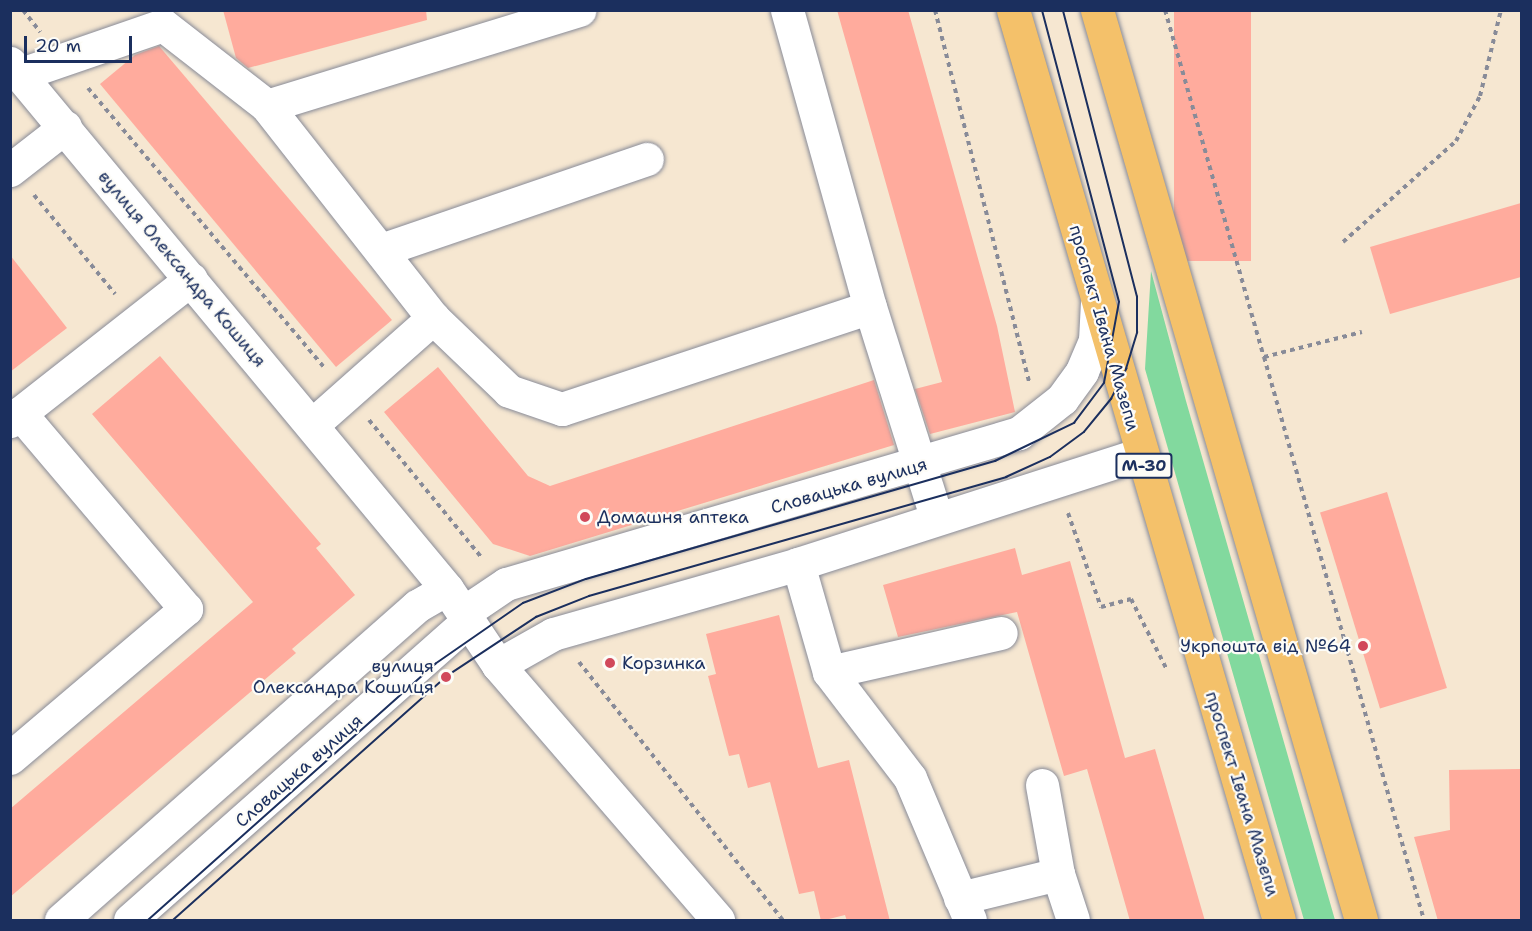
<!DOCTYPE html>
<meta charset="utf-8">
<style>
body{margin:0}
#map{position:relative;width:1532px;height:931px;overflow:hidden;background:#f6e7d1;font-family:"Shantell Sans",sans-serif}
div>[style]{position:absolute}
.green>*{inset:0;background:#82d99e}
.building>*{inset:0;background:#ffab9d;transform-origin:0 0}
.path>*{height:4px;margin-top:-2px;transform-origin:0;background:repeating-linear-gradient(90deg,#888b98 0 4.5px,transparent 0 9px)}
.roads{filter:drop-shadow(0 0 2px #888b98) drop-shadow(0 0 2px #888b98)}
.minor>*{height:33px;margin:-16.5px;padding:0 16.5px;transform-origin:16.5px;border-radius:16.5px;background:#fff}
.highway>*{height:33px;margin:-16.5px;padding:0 16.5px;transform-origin:16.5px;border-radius:16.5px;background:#f4c16a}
.tram>*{height:1.5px;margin:-0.75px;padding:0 0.75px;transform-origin:0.75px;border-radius:0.75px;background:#1b2f5e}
.dots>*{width:16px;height:16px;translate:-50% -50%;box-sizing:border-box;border:3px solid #fdfcf7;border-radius:50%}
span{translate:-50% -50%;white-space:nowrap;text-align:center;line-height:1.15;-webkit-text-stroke:4.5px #fdfcf7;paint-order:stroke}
.shield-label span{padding:2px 4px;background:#fdfcf7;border:2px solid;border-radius:4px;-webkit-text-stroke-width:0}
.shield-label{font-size:16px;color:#1b2f5e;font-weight:700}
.street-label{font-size:18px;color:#1b2f5e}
.poi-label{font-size:18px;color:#1b2f5e}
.left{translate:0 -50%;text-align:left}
.right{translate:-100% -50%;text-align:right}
.frame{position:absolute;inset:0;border:12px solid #1b2f5e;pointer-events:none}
.scale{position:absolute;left:24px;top:36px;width:108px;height:27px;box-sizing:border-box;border:3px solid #1b2f5e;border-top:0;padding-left:8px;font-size:18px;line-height:21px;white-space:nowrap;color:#1b2f5e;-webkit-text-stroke:4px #fdfcf7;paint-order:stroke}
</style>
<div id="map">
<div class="green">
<i style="clip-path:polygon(1151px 271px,1186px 401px,1335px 920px,1304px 920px,1145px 369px)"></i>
</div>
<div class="building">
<i style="clip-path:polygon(223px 10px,426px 10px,427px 20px,248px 68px,236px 58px)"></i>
<i style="clip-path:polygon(837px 10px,908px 10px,997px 326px,1015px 412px,930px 434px,915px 389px,942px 382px)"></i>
<i style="left:1174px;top:10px;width:77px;height:251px"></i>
<i style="clip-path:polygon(159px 46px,392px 320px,336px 367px,100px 84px,135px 55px)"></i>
<i style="clip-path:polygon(1521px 203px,1521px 277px,1390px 314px,1370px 247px)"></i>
<i style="clip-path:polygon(10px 255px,67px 328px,10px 372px)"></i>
<i style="clip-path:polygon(160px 356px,321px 544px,316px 548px,355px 595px,292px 649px,296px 653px,10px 897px,10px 809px,253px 602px,92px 414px)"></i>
<i style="clip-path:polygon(438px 367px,528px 476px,550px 486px,874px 380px,894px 445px,530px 556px,493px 544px,384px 412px)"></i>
<i style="left:1387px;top:492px;width:205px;height:70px;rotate:73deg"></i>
<i style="clip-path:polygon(1015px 548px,1022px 575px,1070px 561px,1125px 758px,1155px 749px,1205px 921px,1130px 921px,1087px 769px,1064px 776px,1017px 612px,898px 637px,883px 585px)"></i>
<i style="clip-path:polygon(779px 615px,818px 768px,849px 760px,890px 921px,847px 921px,845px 915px,821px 921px,814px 891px,799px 894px,770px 782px,748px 788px,739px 754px,729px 756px,708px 676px,716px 674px,706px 634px)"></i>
<i style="clip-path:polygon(1521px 769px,1521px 921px,1438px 921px,1414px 837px,1450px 830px,1449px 770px)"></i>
</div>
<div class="path">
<i style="left:23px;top:10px;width:28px;rotate:52deg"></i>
<i style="left:935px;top:10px;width:384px;rotate:75.8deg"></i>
<i style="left:1165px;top:10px;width:361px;rotate:74.1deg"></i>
<i style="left:1264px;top:357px;width:101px;rotate:-14.3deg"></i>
<i style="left:88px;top:88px;width:367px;rotate:49.8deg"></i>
<i style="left:34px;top:195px;width:128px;rotate:50.7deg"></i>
<i style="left:1343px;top:242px;width:152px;rotate:-41.8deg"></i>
<i style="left:1456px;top:141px;width:51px;rotate:-61.9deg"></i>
<i style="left:1480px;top:96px;width:89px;rotate:-76.3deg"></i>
<i style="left:1264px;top:357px;width:585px;rotate:74.14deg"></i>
<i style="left:369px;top:420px;width:178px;rotate:50.7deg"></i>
<i style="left:1068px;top:513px;width:100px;rotate:70.7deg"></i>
<i style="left:1101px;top:607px;width:31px;rotate:-15deg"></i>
<i style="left:1131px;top:599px;width:77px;rotate:63.1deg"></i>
<i style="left:579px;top:662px;width:329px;rotate:51.7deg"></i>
</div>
<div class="roads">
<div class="minor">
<i style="left:787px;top:10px;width:308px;rotate:74.4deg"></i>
<i style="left:10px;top:63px;width:684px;rotate:50.28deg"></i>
<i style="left:447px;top:589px;width:92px;rotate:56.1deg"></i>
<i style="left:498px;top:665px;width:337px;rotate:49.2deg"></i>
<i style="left:21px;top:74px;width:150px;rotate:-19deg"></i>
<i style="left:163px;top:25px;width:132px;rotate:37.9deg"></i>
<i style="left:10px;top:170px;width:70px;rotate:-38deg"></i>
<i style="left:381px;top:250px;width:281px;rotate:-18.9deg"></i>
<i style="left:433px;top:318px;width:269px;rotate:-128.1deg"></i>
<i style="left:267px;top:106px;width:327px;rotate:-17.1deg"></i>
<i style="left:10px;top:421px;width:230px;rotate:-38.1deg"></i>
<i style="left:312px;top:425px;width:162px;rotate:-41.5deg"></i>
<i style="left:433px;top:318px;width:105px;rotate:43.8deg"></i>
<i style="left:509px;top:391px;width:56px;rotate:18.8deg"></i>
<i style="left:562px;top:409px;width:324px;rotate:-18.3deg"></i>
<i style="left:870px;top:307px;width:219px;rotate:72.5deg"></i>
<i style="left:798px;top:564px;width:112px;rotate:74deg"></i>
<i style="left:829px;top:672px;width:133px;rotate:52.6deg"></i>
<i style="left:910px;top:778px;width:154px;rotate:67.1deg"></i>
<i style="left:463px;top:613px;width:52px;rotate:-34deg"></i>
<i style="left:506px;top:584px;width:535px;rotate:-16.4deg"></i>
<i style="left:1019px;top:433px;width:55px;rotate:-38.3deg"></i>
<i style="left:1062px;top:399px;width:34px;rotate:-54deg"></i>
<i style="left:1082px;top:371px;width:34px;rotate:-67deg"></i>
<i style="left:1095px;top:340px;width:35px;rotate:-87deg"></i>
<i style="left:498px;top:665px;width:63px;rotate:-29.4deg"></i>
<i style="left:553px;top:634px;width:255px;rotate:-15.9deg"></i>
<i style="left:798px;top:564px;width:360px;rotate:-17.8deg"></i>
<i style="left:829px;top:672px;width:176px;rotate:-12.8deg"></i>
<i style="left:10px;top:758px;width:231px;rotate:-40.3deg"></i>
<i style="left:186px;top:609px;width:257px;rotate:-130.3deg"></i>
<i style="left:1042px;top:785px;width:90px;rotate:79.8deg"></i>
<i style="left:1058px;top:874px;width:48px;rotate:71.9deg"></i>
<i style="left:960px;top:898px;width:101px;rotate:-13.8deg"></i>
<i style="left:61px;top:920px;width:475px;rotate:-41.4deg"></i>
<i style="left:417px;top:606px;width:34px;rotate:-30deg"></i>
<i style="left:130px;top:920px;width:451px;rotate:-41.5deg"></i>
</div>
<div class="highway">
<i style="left:1013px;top:10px;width:948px;rotate:73.71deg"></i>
<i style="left:1097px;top:10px;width:948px;rotate:73.82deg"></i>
</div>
</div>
<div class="tram">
<i style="left:148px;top:920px;width:385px;rotate:-41.7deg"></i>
<i style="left:435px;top:664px;width:107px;rotate:-34.7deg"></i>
<i style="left:523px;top:603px;width:67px;rotate:-20.9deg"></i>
<i style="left:586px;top:579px;width:426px;rotate:-16.1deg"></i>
<i style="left:995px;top:461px;width:88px;rotate:-25.7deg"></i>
<i style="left:1074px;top:423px;width:50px;rotate:-53.1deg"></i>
<i style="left:1104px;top:383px;width:82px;rotate:-79.5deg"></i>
<i style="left:1119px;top:302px;width:302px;rotate:-104.8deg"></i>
<i style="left:173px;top:920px;width:367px;rotate:-41.7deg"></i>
<i style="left:447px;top:676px;width:107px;rotate:-33.5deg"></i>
<i style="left:536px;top:617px;width:57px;rotate:-21.6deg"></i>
<i style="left:589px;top:596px;width:434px;rotate:-15.9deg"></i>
<i style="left:1006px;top:477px;width:48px;rotate:-24.4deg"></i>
<i style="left:1050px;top:457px;width:42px;rotate:-36.3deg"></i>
<i style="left:1084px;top:432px;width:43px;rotate:-50.7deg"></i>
<i style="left:1111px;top:399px;width:34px;rotate:-63deg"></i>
<i style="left:1126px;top:369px;width:38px;rotate:-73deg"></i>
<i style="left:1137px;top:333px;width:36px;rotate:-90deg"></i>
<i style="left:1137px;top:297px;width:296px;rotate:-104.5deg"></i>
</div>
<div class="dots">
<i style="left:585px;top:517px;background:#d1495b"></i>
<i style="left:1363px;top:646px;background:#d1495b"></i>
<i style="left:610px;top:663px;background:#d1495b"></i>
<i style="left:446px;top:677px;background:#d1495b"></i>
</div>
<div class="shield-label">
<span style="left:1144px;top:466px">М-30</span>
</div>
<div class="street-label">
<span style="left:182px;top:269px;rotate:50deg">вулиця Олександра Кошиця</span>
<span style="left:1104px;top:328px;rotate:74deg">проспект Івана Мазепи</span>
<span style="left:849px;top:486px;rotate:-16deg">Словацька вулиця</span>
<span style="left:299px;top:771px;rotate:-41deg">Словацька вулиця</span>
<span style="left:1242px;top:794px;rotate:73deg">проспект Івана Мазепи</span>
</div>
<div class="poi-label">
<span class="left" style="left:597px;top:517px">Домашня аптека</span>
<span class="right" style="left:1351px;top:646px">Укрпошта від №64</span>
<span class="left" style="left:622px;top:663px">Корзинка</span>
<span class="right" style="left:434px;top:677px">вулиця<br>Олександра Кошиця</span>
</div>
<div class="frame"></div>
<div class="scale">20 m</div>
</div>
